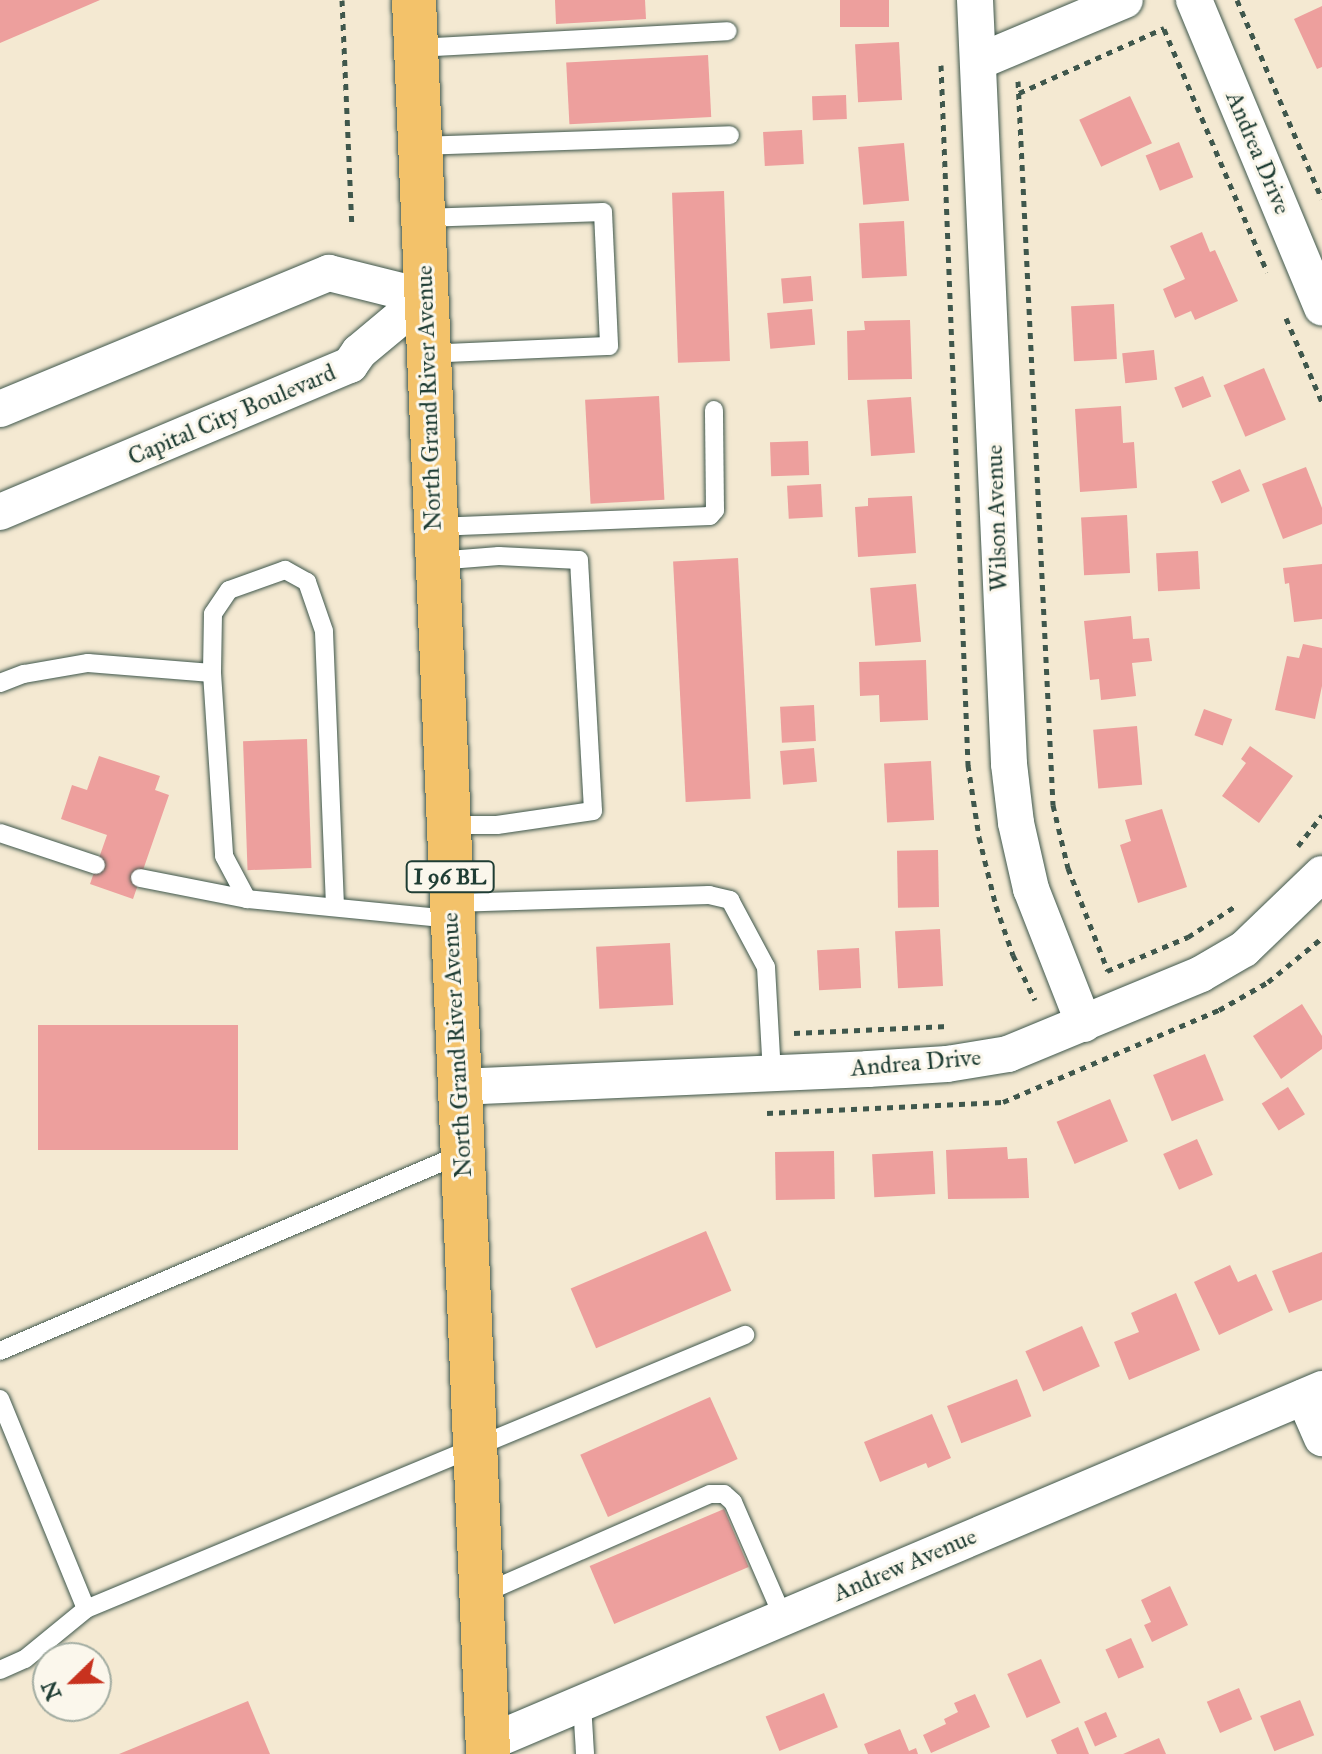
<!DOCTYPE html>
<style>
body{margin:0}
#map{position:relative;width:1322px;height:1754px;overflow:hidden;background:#f4e9d2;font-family:"IM FELL Great Primer",serif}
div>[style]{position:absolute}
.building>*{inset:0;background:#ed9f9d;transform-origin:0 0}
.path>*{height:5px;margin-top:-2.5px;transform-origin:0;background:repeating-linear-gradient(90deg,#3f574c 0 6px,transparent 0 12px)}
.roads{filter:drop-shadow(0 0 2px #3f574c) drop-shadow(0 0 2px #3f574c)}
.service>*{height:18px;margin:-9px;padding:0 9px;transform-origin:9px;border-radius:9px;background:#fff}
.minor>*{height:36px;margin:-18px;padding:0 18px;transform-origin:18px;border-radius:18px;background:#fff}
.primary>*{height:44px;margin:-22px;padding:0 22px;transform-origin:22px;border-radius:22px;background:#f3c26a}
span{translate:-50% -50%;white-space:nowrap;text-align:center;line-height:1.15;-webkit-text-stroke:6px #fbf7ec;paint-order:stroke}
.shield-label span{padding:2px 6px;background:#fbf7ec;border:2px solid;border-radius:6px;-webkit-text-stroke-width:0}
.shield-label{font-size:22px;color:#1f3d34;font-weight:700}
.street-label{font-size:24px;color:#1f3d34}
.north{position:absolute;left:32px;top:1642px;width:80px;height:80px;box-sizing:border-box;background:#fbf7ec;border:2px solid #a3ada2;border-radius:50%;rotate:247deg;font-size:22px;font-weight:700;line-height:32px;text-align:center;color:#1f3d34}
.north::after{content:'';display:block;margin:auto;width:28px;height:36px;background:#c8321e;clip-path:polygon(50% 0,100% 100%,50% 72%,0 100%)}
</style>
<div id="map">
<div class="building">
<i style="clip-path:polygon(0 0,100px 0,0 43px)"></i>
<i style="clip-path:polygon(555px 0,645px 0,646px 19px,556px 24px)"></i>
<i style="left:840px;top:0;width:49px;height:27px"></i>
<i style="clip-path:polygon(1322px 6px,1322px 67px,1317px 69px,1294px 19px)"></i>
<i style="left:899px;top:42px;width:58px;height:44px;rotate:87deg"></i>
<i style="left:708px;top:55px;width:62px;height:142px;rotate:87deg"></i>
<i style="left:846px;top:95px;width:24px;height:34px;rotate:88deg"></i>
<i style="left:1130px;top:96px;width:52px;height:56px;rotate:65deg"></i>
<i style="left:802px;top:130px;width:34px;height:39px;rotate:87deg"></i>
<i style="left:1179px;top:142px;width:38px;height:36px;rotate:68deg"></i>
<i style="left:904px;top:143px;width:58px;height:46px;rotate:85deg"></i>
<i style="left:724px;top:191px;width:170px;height:52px;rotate:88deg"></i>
<i style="left:904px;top:221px;width:55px;height:45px;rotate:87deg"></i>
<i style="clip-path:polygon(1202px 232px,1210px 252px,1215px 250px,1238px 301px,1195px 320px,1191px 311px,1175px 318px,1163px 289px,1185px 279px,1170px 246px)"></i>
<i style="left:811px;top:276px;width:25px;height:30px;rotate:85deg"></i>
<i style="left:1114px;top:304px;width:55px;height:43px;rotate:87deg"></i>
<i style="left:812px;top:309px;width:36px;height:45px;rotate:85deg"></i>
<i style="clip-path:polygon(910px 320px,912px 379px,848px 380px,847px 331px,865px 330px,864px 321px)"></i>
<i style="left:1154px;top:350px;width:30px;height:32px;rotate:84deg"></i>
<i style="left:1264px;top:368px;width:56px;height:44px;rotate:67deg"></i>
<i style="left:1203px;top:376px;width:22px;height:31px;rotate:68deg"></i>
<i style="left:659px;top:396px;width:104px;height:74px;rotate:87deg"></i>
<i style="left:911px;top:397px;width:56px;height:44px;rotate:86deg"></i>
<i style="clip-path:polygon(1121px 406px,1123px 443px,1134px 442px,1137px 488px,1080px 492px,1075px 409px)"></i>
<i style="left:808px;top:441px;width:34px;height:38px;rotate:88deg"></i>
<i style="clip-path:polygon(1306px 467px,1322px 508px,1322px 524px,1283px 539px,1262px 484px)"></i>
<i style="left:1240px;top:469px;width:24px;height:31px;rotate:66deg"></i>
<i style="left:821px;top:484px;width:33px;height:34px;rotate:87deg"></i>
<i style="clip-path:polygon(912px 496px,916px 553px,858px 557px,855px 507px,868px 506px,868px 498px)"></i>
<i style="left:1127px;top:515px;width:58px;height:46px;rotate:87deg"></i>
<i style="left:1198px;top:551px;width:38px;height:42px;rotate:87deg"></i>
<i style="left:738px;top:558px;width:241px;height:65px;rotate:87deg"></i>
<i style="clip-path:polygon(1322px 564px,1322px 619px,1294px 622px,1289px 583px,1285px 584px,1283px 568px)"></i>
<i style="left:916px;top:584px;width:58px;height:46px;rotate:85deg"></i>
<i style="clip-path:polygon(1131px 616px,1133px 639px,1149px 638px,1152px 661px,1132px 663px,1136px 696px,1101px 700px,1099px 679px,1090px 680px,1084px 621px)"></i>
<i style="clip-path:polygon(1303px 644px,1322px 648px,1322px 686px,1315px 719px,1275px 710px,1287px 656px,1299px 658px)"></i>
<i style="clip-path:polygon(926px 660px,928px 720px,880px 722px,879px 695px,860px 696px,859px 662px)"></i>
<i style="left:814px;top:705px;width:36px;height:34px;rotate:87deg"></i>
<i style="left:1204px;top:709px;width:30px;height:28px;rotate:20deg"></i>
<i style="left:1137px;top:726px;width:59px;height:44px;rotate:85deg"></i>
<i style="left:307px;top:739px;width:129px;height:64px;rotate:88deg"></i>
<i style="clip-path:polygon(1250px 746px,1293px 776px,1259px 823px,1222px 796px,1246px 763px,1241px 759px)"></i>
<i style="left:814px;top:748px;width:34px;height:34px;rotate:85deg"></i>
<i style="clip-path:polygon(99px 756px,160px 776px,155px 790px,169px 795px,133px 899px,90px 884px,107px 835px,61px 819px,72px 785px,87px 790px)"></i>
<i style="left:931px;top:761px;width:59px;height:47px;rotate:87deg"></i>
<i style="clip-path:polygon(1162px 809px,1187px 887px,1138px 903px,1120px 845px,1131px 841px,1125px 820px)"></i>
<i style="left:938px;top:850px;width:57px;height:41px;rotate:89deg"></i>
<i style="left:940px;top:929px;width:57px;height:45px;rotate:87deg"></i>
<i style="left:670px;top:943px;width:62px;height:74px;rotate:87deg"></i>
<i style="left:859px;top:948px;width:40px;height:42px;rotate:87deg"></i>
<i style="clip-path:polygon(1302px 1004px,1322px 1036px,1322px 1049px,1281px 1079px,1253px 1036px)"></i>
<i style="left:238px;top:1025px;width:125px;height:200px;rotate:90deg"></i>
<i style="left:1205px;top:1054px;width:50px;height:56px;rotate:68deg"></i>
<i style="left:1288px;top:1087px;width:32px;height:31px;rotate:58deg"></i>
<i style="left:1110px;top:1099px;width:46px;height:58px;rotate:67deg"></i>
<i style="left:1197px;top:1139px;width:39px;height:37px;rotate:66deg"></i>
<i style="clip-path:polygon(1007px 1147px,1008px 1159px,1027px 1158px,1029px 1198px,948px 1199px,946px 1150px)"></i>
<i style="left:834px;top:1151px;width:48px;height:59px;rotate:89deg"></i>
<i style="left:933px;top:1151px;width:43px;height:61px;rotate:87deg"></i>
<i style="left:706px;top:1231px;width:65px;height:147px;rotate:67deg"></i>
<i style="clip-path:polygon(1322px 1252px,1322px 1300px,1289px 1313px,1272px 1271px)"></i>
<i style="clip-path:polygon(1230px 1265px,1238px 1282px,1256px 1274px,1273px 1310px,1219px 1335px,1194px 1282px)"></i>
<i style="clip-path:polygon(1176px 1293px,1200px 1350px,1129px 1380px,1114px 1342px,1139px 1332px,1131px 1313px)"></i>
<i style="left:1082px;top:1326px;width:44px;height:62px;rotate:66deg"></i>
<i style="left:1017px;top:1379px;width:40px;height:75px;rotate:69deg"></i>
<i style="left:710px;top:1397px;width:68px;height:142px;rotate:66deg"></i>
<i style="clip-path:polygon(932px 1414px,951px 1458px,928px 1468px,926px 1463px,880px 1482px,864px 1442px)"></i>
<i style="left:724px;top:1509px;width:63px;height:146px;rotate:67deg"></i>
<i style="clip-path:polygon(1170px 1586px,1188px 1625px,1152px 1642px,1144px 1625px,1151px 1622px,1141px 1600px)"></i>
<i style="left:1131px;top:1638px;width:32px;height:28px;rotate:66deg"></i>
<i style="left:1041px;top:1659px;width:48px;height:37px;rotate:66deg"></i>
<i style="left:1239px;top:1688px;width:34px;height:35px;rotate:67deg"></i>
<i style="left:824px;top:1693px;width:37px;height:63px;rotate:68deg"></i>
<i style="clip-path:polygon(975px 1694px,990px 1727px,931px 1753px,923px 1735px,946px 1724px,944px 1719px,958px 1712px,954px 1703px)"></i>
<i style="left:1300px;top:1700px;width:38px;height:43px;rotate:68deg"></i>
<i style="clip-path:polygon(248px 1701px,270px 1754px,119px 1754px)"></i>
<i style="left:1106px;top:1712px;width:27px;height:24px;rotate:66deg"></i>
<i style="clip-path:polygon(1078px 1727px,1089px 1754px,1057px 1754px,1051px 1740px)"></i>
<i style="clip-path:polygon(900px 1729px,909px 1751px,916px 1748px,918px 1754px,868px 1754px,864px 1744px)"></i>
<i style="clip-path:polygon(1159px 1738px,1166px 1754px,1123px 1754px)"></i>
</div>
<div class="path">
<i style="left:342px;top:0;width:227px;rotate:87.5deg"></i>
<i style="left:1237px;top:0;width:216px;rotate:66.9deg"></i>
<i style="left:1164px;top:29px;width:264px;rotate:67deg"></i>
<i style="left:941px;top:65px;width:701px;rotate:87.79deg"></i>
<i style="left:968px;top:765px;width:73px;rotate:81.3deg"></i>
<i style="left:979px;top:837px;width:71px;rotate:76.2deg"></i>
<i style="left:996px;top:906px;width:52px;rotate:70.9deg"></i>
<i style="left:1013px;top:955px;width:50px;rotate:63.9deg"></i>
<i style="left:1018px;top:81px;width:725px;rotate:87.23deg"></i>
<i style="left:1053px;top:805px;width:65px;rotate:76.6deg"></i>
<i style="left:1068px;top:868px;width:110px;rotate:68.8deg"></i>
<i style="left:1019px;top:93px;width:159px;rotate:-24.1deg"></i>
<i style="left:1286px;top:318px;width:91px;rotate:66.8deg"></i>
<i style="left:1298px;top:846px;width:39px;rotate:-52deg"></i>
<i style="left:1107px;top:971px;width:88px;rotate:-22.8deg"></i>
<i style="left:1188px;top:937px;width:59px;rotate:-33.1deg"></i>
<i style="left:794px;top:1033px;width:154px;rotate:-2.6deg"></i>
<i style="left:767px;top:1113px;width:236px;rotate:-2.7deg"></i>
<i style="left:1003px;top:1102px;width:235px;rotate:-23.1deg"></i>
<i style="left:1219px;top:1010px;width:56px;rotate:-29.7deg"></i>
<i style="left:1268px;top:982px;width:70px;rotate:-39.2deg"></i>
</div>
<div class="roads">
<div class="service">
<i style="left:416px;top:48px;width:312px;rotate:-3.1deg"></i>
<i style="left:421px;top:146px;width:309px;rotate:-2deg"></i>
<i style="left:423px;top:218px;width:180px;rotate:-1.9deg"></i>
<i style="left:603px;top:212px;width:134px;rotate:87.4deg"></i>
<i style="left:609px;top:346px;width:182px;rotate:177.5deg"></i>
<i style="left:435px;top:527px;width:275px;rotate:-2.3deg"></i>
<i style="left:710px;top:516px;width:8px;rotate:-50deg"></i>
<i style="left:715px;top:510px;width:100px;rotate:-90.6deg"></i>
<i style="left:436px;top:561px;width:63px;rotate:-4.5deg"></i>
<i style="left:499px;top:556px;width:80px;rotate:2.9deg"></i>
<i style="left:579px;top:560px;width:251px;rotate:86.8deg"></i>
<i style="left:593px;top:811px;width:97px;rotate:171.7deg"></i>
<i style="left:497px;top:825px;width:50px;rotate:180deg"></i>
<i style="left:0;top:683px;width:26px;rotate:-21deg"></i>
<i style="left:24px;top:674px;width:65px;rotate:-9.8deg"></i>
<i style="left:88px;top:663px;width:124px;rotate:4.6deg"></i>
<i style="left:0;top:833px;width:101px;rotate:18.4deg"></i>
<i style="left:140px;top:878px;width:109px;rotate:11.1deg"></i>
<i style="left:452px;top:903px;width:257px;rotate:-1.8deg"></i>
<i style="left:709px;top:895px;width:22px;rotate:13deg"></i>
<i style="left:730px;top:900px;width:76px;rotate:61.8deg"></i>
<i style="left:766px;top:967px;width:107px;rotate:86.8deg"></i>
<i style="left:335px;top:906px;width:275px;rotate:-92.3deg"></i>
<i style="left:324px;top:631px;width:52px;rotate:-109.1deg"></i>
<i style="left:307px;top:582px;width:25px;rotate:-151deg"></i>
<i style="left:285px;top:570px;width:59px;rotate:160.3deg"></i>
<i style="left:229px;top:590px;width:29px;rotate:124deg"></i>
<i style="left:213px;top:614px;width:59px;rotate:91deg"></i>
<i style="left:212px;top:673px;width:183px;rotate:86.2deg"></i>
<i style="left:224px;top:856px;width:49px;rotate:61.9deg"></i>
<i style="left:247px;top:899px;width:205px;rotate:5.6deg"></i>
<i style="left:0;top:1351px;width:501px;rotate:-23.14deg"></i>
<i style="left:0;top:1399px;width:227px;rotate:67.7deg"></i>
<i style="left:482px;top:1594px;width:249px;rotate:-23.7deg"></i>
<i style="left:710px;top:1494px;width:14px"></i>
<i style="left:724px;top:1494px;width:12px;rotate:42deg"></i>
<i style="left:733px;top:1502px;width:125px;rotate:66.5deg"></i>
<i style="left:0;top:1670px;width:27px;rotate:-24deg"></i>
<i style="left:25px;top:1659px;width:79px;rotate:-39.3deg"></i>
<i style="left:86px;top:1609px;width:714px;rotate:-22.58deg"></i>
<i style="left:582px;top:1703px;width:51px;rotate:86.6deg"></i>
</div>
<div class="minor">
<i style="left:975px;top:0;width:765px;rotate:87.45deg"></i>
<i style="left:1009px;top:764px;width:59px;rotate:83.2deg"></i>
<i style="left:1016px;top:823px;width:68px;rotate:77.2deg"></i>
<i style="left:1031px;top:889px;width:145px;rotate:68.6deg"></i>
<i style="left:1194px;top:0;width:333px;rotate:67.4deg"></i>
<i style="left:980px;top:61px;width:157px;rotate:-22.8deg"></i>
<i style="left:0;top:409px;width:356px;rotate:-22.5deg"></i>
<i style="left:329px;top:273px;width:99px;rotate:14deg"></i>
<i style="left:0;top:512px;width:380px;rotate:-22.8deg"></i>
<i style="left:350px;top:365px;width:16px;rotate:-55deg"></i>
<i style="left:359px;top:352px;width:86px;rotate:-39.8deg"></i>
<i style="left:458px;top:1087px;width:410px;rotate:-2.5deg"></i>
<i style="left:868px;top:1069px;width:79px;rotate:-3.6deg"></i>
<i style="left:947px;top:1064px;width:62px;rotate:-9.3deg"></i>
<i style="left:1008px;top:1054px;width:209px;rotate:-22.5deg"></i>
<i style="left:1201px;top:974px;width:50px;rotate:-30.2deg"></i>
<i style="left:1244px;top:949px;width:108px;rotate:-43.9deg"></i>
<i style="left:1304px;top:1397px;width:45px;rotate:66.3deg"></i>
<i style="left:488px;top:1743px;width:906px;rotate:-23deg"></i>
</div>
<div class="primary">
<i style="left:414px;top:0;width:1756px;rotate:87.58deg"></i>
</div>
</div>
<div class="shield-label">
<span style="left:450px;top:877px">I 96 BL</span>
</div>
<div class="street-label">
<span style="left:1258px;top:153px;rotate:67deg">Andrea Drive</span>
<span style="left:429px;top:398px;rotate:-92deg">North Grand River Avenue</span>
<span style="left:232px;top:415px;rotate:-23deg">Capital City Boulevard</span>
<span style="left:997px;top:518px;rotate:-92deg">Wilson Avenue</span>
<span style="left:457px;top:1045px;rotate:-93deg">North Grand River Avenue</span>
<span style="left:916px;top:1063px;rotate:-5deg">Andrea Drive</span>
<span style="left:905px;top:1565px;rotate:-23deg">Andrew Avenue</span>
</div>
<div class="north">N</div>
</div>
